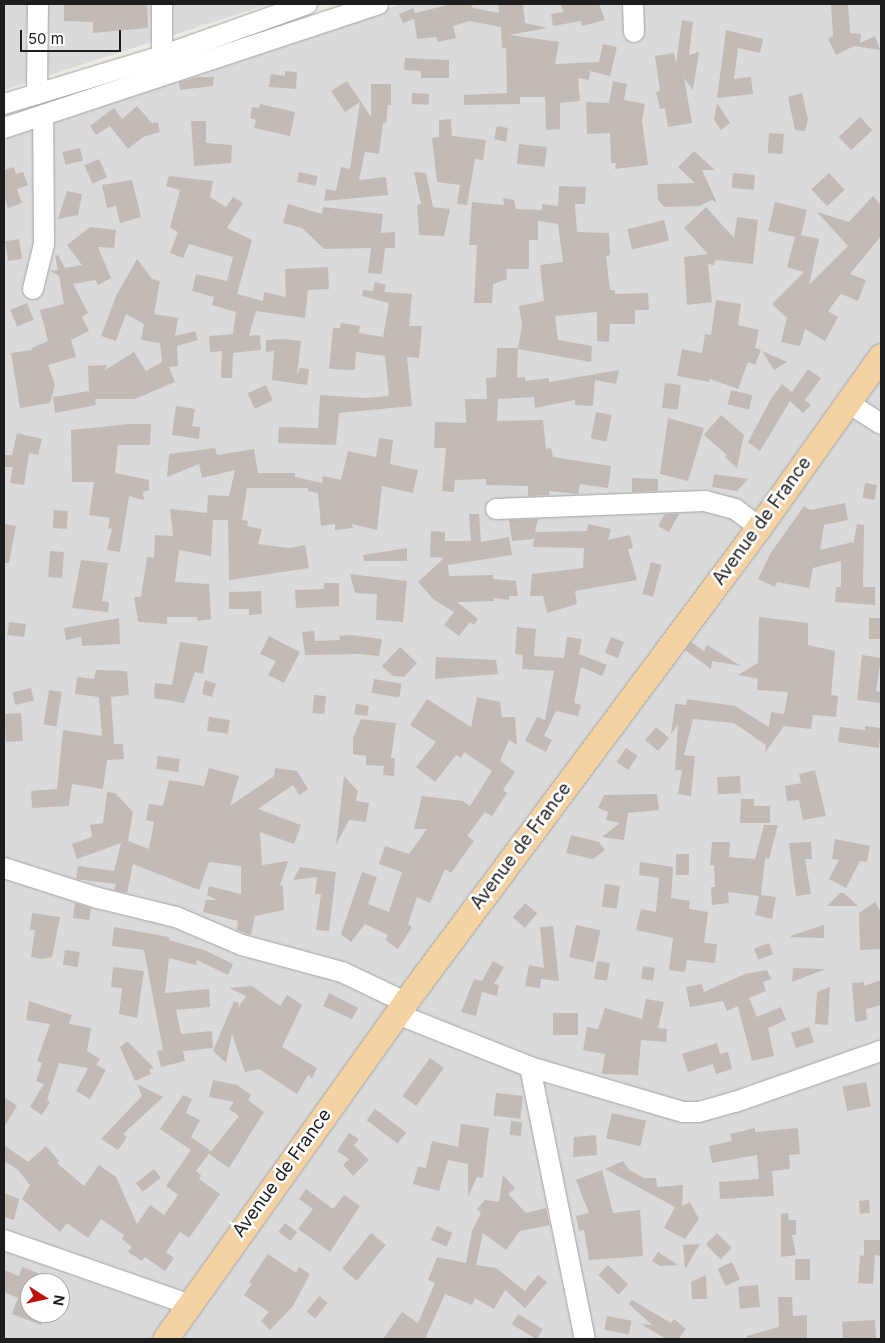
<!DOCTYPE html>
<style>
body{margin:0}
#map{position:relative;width:885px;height:1343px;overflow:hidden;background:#eeebe4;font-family:Inter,sans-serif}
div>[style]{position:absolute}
.residential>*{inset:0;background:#dbdada}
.building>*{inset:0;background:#c2bab4;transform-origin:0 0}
.roads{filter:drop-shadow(0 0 1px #a4a4a4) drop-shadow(0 0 1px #a4a4a4)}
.minor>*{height:20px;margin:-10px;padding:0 10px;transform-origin:10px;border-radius:10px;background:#fff}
.major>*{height:25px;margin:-12.5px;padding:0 12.5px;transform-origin:12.5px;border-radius:12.5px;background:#f5d2a2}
span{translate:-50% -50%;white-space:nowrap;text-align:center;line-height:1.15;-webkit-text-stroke:5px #fff;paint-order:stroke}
.street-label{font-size:18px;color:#1d1d1d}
.frame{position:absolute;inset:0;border:5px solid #1d1d1d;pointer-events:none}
.north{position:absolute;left:20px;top:1273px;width:50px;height:50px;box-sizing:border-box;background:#fff;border:1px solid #a5a5a5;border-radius:50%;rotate:100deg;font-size:14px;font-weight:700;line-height:20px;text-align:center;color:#1d1d1d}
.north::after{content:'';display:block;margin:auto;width:18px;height:22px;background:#bd110e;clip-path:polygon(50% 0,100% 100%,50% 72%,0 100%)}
.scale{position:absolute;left:20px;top:30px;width:101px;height:22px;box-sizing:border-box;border:2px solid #1d1d1d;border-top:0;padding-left:6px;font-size:15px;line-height:18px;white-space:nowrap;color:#1d1d1d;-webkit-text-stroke:4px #fff;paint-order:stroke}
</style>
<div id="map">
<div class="residential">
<i style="clip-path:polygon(4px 4px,269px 4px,4px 90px)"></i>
<i style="clip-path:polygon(evenodd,401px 4px,881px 4px,881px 1339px,4px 1339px,4px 135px,401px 4px,30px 1283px,60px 1283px,60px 1313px,30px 1313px,30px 1283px)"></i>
</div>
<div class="building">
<i style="clip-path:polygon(64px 4px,147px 4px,148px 28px,93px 33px,93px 22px,64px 21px)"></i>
<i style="clip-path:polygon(452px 4px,471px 4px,473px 8px,499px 13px,498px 4px,523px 4px,525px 23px,547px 28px,509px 35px,559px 42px,555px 64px,599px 62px,603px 44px,617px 47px,610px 76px,590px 71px,589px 80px,578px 78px,580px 101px,560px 103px,560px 129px,546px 130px,545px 97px,520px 97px,520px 104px,464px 105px,464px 95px,507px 93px,506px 48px,502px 48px,501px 27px,469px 21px,453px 26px,456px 38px,438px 42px,436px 37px,417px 39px,414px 19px,403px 23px,399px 14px,413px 8px,415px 13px)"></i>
<i style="clip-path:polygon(560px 4px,599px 4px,605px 20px,582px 26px,581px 21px,553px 26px,551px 14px,564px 12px)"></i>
<i style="clip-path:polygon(831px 4px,848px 4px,850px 33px,861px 34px,860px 43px,875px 36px,880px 50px,854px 46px,836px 55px,828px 39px,833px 36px)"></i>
<i style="clip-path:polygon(682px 20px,693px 22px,689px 55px,699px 52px,693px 90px,684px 78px,692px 123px,668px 127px,665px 108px,660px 109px,656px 92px,660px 91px,655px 56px,674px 53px,676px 64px)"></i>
<i style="clip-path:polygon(726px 30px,763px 39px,760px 53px,738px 48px,734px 79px,751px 77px,753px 94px,717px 98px)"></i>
<i style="clip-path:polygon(405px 58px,449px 60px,449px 78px,421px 78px,421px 71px,404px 70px)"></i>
<i style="clip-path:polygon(285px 71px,297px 72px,296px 89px,269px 87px,271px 74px,285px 76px)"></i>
<i style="clip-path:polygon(197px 77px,214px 77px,213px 86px,180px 90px,179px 82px)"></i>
<i style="clip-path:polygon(347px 81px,371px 117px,371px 84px,391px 84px,391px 105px,388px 105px,386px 123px,383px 123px,379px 154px,365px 152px,359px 180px,386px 177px,388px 195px,324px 201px,326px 189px,336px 191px,341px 167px,350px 169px,360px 102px,345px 112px,331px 91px)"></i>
<i style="clip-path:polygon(613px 81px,627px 84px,624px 100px,645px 104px,642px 121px,648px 165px,615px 169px,616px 163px,611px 163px,610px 133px,587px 134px,586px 102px,609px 103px)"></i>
<i style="left:412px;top:93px;width:17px;height:11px;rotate:3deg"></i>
<i style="clip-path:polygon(802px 93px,808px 119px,805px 131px,795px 130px,788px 97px)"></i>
<i style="clip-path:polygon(717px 103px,730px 123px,721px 130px,714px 120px)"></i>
<i style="clip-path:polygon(260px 104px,295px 112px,290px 136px,254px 128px,256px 120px,250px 118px,252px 107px,259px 108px)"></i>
<i style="clip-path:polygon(137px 106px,152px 123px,158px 122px,160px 132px,143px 137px,128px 149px,110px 126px,96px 135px,90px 126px,114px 108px,122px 119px)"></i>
<i style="left:860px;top:117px;width:18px;height:29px;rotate:47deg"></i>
<i style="clip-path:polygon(451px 119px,452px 136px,486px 140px,483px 160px,475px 159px,467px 205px,457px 204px,460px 185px,437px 182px,432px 138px,439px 137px,439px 120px)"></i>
<i style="clip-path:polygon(191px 121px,206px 121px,206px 143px,232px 145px,231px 163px,194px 166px)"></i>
<i style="clip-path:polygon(497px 126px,508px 128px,506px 142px,494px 139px)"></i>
<i style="left:769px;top:133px;width:15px;height:20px;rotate:4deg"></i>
<i style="left:519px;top:144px;width:28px;height:20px;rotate:6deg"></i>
<i style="left:80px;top:148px;width:13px;height:18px;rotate:77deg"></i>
<i style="clip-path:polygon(694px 151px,715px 170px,702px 170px,717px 203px,712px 200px,699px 206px,664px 207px,658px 200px,657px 184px,695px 183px,678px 167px)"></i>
<i style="left:99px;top:159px;width:20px;height:16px;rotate:66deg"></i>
<i style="clip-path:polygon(14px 167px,16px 174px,23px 172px,28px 185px,17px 189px,22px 203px,8px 208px,4px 196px,4px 170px)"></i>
<i style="left:299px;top:172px;width:19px;height:10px;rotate:12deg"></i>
<i style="clip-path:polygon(414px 172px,426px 173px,433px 207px,450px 209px,444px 236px,419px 235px,417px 205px,421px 204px)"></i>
<i style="left:733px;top:173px;width:22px;height:15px;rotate:5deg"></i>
<i style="left:829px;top:173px;width:23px;height:24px;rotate:47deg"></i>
<i style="clip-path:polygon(169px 176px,213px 181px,210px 197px,226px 207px,233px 197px,243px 203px,227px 228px,252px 240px,237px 294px,263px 301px,264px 292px,286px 297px,285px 269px,328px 267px,329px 289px,308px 290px,305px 318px,256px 311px,249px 336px,260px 335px,261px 350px,233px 353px,232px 378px,221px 378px,222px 351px,210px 352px,209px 336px,233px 334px,236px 312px,212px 305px,214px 297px,192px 291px,196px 274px,227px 281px,233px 257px,189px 244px,183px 258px,170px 253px,178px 232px,170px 228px,180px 190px,166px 186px)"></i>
<i style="clip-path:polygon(132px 180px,141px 217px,120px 223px,116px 206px,107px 208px,102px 185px)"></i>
<i style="clip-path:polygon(559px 186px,586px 187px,585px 204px,575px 204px,577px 232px,609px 233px,610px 255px,606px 256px,610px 290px,615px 290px,615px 294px,648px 293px,649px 310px,635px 310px,635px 324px,610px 324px,609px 342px,597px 341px,597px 312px,555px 316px,558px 340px,592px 346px,591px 362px,518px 349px,522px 325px,519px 306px,544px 301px,540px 265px,563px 262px,558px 224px,538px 221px,538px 240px,529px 240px,529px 269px,506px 269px,507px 279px,493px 284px,492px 303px,474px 303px,477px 245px,469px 245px,472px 202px,504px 205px,503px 198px,514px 200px,516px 209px,542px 210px,542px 204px,558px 206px)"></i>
<i style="clip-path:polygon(67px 191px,82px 194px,78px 215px,58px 219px)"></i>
<i style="clip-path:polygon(873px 196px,881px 205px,881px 236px,850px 274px,866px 280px,858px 301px,841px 294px,828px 311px,838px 317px,825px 341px,805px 329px,800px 346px,781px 342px,787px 318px,772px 304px,804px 272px,787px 267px,795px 237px,768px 231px,775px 202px,807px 210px,801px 235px,819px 239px,809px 285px,848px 246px,817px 212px,849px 222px)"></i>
<i style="clip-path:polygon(288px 204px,322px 214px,323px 207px,383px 214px,381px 233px,395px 232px,395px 248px,385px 248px,382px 274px,368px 273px,371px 248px,324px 249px,302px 228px,283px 223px)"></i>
<i style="clip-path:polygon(706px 207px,734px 238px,737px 217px,758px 220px,753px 264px,715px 260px,714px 265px,708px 264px,712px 302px,687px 305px,684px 257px,708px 254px,684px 228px)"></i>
<i style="left:664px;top:220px;width:21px;height:38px;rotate:76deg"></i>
<i style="clip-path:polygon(90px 227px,116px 230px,114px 248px,98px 247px,111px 278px,98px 285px,95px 280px,73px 284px,88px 313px,82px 317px,89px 331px,71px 340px,76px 357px,48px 365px,55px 385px,50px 403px,20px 408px,11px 353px,32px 350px,32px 348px,48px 341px,40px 310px,64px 304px,59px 276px,50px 271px,58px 270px,55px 256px,58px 255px,65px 268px,82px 265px,67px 245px)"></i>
<i style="left:19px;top:239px;width:20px;height:14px;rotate:81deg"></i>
<i style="clip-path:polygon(137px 259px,152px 279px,160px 281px,154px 314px,178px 318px,175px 336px,195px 331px,198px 340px,177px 346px,178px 366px,169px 367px,175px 382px,135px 399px,95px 399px,96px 405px,55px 413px,53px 397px,89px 391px,88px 366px,107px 365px,105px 370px,134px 352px,146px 371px,162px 362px,160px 343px,141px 340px,144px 324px,126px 314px,116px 341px,101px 336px,116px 296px)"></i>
<i style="clip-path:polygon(375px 282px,386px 285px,384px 292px,412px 294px,409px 326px,422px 326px,419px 358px,407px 357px,412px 406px,339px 413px,336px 445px,278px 443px,279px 427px,318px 428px,320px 395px,366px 398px,389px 396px,385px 356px,356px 352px,355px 370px,329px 369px,333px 328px,340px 328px,341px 323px,360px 326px,359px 333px,383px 337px,389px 303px,362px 296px,363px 290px,373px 291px)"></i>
<i style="clip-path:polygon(716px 300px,741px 304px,738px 325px,759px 330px,755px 348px,761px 350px,755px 365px,748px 362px,738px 389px,710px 379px,709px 382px,677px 376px,682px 349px,702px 353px,705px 334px,711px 335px)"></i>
<i style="left:27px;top:303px;width:18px;height:18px;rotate:68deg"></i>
<i style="clip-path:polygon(283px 339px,301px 341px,297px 375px,300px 368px,309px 369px,307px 385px,272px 380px,274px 351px,266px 352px,266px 340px)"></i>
<i style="clip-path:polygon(497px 348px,518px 348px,517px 378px,525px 377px,525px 381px,549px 378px,549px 382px,619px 370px,616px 384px,595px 380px,593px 406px,575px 405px,575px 400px,535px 408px,534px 397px,498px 399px,497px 421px,543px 420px,546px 449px,551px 448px,553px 457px,611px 466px,608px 488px,580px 484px,578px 494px,549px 491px,549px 495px,528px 496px,528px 486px,486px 485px,486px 479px,455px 480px,454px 492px,442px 491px,446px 448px,434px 448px,435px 422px,466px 423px,465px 399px,487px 399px,486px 378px,496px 377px)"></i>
<i style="clip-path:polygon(762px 351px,787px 362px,774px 370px)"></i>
<i style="clip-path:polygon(808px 369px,821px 378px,805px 400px,811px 405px,803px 413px,790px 401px,760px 451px,748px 442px,771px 399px,782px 384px,792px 392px)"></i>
<i style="left:665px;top:383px;width:16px;height:25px;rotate:7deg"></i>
<i style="left:266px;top:385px;width:17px;height:20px;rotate:66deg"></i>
<i style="left:731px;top:390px;width:22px;height:15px;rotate:13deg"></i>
<i style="clip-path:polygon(176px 406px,195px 409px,192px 426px,200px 427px,199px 439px,172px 435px)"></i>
<i style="left:596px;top:412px;width:16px;height:27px;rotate:11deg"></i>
<i style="clip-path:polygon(721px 415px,744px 435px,737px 468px,725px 457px,727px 455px,704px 435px)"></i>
<i style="clip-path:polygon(668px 418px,704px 428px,688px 481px,660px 474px)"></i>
<i style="clip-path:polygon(129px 424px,151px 424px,150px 445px,118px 445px,115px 473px,149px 480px,149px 490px,143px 492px,144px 500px,129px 496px,120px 552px,107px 550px,112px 529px,108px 528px,110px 518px,89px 515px,94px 482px,72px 482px,71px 430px)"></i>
<i style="clip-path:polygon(17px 433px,42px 439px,38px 455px,29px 453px,24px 485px,10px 483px,13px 467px,4px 467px,4px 455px,12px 455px)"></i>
<i style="clip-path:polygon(379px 438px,393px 440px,390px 464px,418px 470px,413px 493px,382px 486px,377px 530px,352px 524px,353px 528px,335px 530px,335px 524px,321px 526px,318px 493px,308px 491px,308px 488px,247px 488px,242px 520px,248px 521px,247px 526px,262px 529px,258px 544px,289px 548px,305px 545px,309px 568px,229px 580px,228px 520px,213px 520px,211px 556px,179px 550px,175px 582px,209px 584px,211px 619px,198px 621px,197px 617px,167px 617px,167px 624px,138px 622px,134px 597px,141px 597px,147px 557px,154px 558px,155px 535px,173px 536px,170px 509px,207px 513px,208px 495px,229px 496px,235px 470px,202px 478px,199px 464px,167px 477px,169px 454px,215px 448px,217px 455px,254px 449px,258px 473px,295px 473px,295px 477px,322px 483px,323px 476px,341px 480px,348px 451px,376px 457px)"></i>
<i style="clip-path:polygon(714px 474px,748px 479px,737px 491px,712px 487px)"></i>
<i style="clip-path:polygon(632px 478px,658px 479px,658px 491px,632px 492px)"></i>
<i style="left:865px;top:483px;width:12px;height:15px;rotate:9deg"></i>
<i style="clip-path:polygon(845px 503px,848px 520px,824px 525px,820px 550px,853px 542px,853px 546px,857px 524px,864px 525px,863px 587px,875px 587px,875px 605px,835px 602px,836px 587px,841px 587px,841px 561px,813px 568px,809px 588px,777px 582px,775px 587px,758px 579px,770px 554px,804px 506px,810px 510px)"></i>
<i style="left:54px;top:510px;width:14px;height:18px;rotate:4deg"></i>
<i style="clip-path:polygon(469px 514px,479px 514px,481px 542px,509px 537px,512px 555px,448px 565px,449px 576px,493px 575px,493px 579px,516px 581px,518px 596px,509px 596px,509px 600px,494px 598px,494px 601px,457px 602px,478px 619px,474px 625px,470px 622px,459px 636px,444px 625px,454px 612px,433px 599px,418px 582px,444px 558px,430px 557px,431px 531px,445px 532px,445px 541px,471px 541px)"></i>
<i style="clip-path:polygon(665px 514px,679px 514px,669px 532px,658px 526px)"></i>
<i style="clip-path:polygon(538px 519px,535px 532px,587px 531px,588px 524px,611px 529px,608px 540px,630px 535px,633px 548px,628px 549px,637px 580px,575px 591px,577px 604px,547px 613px,543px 596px,530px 596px,532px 574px,583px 568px,584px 548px,533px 547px,534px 536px,533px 539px,512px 541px,509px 520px)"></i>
<i style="clip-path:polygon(4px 524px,16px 526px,9px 563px,4px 563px)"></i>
<i style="clip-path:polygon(407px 548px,407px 561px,364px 561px,363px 555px)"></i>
<i style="left:50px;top:551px;width:14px;height:26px;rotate:4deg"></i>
<i style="clip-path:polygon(81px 560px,108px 563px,102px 601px,109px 602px,108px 612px,72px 608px)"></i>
<i style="left:651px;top:562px;width:11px;height:33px;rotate:15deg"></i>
<i style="clip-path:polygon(350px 574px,407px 581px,403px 622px,376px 620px,377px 594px,355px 593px)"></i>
<i style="clip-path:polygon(324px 583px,339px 583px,339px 606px,296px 608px,295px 590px,324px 589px)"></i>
<i style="clip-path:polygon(261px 591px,262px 614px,249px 615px,249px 609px,229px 609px,229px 592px)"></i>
<i style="clip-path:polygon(759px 617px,808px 623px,808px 645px,835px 651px,831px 695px,838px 696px,836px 717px,813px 715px,811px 729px,784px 726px,765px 753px,766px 745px,734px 723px,693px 719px,684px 755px,695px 756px,691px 796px,678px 794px,682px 770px,675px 770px,678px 725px,671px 734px,675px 704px,686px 705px,687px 699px,735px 706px,769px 727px,771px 712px,784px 714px,788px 692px,757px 690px,758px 679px,738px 675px,758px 663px)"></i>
<i style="clip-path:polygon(119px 618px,120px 644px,82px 646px,81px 637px,66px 640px,64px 628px)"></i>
<i style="left:869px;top:618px;width:12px;height:21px"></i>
<i style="left:9px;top:622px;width:17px;height:13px;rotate:7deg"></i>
<i style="clip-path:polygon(517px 627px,536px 629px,534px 656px,564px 658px,567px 637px,582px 639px,579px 654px,607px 665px,602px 676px,581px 667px,574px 703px,581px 705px,578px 716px,556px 711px,544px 736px,552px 740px,546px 752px,525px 741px,537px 717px,545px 720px,554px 671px,522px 669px,523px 655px,515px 654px)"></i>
<i style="clip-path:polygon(314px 631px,315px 641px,340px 640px,339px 636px,351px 635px,382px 639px,379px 656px,359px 654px,305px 655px,302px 632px)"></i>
<i style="clip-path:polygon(269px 636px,300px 652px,284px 683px,268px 675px,276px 661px,260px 654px)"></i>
<i style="left:611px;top:637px;width:14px;height:17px;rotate:21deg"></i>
<i style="clip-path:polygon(180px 642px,208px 646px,203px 674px,195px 672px,184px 703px,154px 698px,155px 683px,172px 685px)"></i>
<i style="clip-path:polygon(691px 642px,704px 651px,707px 645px,741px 666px,712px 661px,711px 669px,685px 650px)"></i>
<i style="clip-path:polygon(400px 647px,417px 663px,404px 677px,393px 676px,382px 666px)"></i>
<i style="clip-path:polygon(862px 655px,881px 658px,876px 691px,881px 692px,881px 703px,857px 700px)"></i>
<i style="clip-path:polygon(436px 657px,496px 660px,498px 674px,435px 679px)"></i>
<i style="clip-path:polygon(96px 670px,127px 671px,129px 695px,111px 697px,114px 744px,123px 744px,124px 759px,107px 760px,103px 789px,72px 784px,69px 806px,32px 808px,31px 791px,57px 789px,63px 730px,102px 736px,99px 697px,75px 694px,77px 677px,94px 679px)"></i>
<i style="left:374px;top:679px;width:28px;height:14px;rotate:10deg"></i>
<i style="clip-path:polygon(205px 680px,216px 684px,212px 697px,202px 694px)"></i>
<i style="left:31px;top:688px;width:13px;height:19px;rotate:77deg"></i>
<i style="left:49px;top:690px;width:13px;height:35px;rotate:9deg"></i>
<i style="left:314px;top:695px;width:12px;height:18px;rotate:5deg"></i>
<i style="clip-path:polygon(477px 697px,500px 702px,502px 717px,515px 717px,517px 745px,509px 740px,500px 761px,515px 772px,503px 790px,507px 793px,492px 816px,485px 812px,467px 836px,474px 841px,451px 873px,445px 869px,430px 903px,417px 897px,408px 924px,412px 927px,398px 949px,385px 940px,388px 935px,365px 924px,351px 942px,341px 934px,362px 872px,377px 877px,368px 904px,389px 912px,402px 872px,379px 864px,385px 846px,409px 854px,427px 829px,414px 829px,422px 796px,463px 801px,470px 806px,492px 771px,464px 752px,461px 758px,456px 755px,435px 782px,416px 767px,436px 742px,410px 725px,427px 699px,471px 727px)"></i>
<i style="left:356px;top:704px;width:13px;height:10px;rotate:9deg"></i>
<i style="left:21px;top:713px;width:28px;height:17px;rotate:86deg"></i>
<i style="left:209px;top:717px;width:21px;height:14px;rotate:8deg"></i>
<i style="clip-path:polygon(361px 719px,396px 723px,391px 758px,395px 758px,394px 776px,383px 775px,384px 766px,366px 765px,366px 756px,353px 754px,353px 738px)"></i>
<i style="clip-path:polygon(865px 726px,881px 728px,879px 748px,838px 742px,840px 727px,865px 730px)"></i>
<i style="left:656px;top:727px;width:17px;height:17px;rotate:40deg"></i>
<i style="left:626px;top:748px;width:14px;height:17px;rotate:34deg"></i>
<i style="left:158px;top:756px;width:22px;height:13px;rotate:8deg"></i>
<i style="clip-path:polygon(209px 768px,239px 776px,230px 806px,274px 776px,275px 768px,297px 771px,308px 789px,299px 795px,293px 785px,258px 809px,301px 825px,294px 844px,260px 832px,262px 865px,288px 861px,280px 885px,283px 886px,284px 910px,255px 916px,251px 935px,237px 930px,238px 921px,203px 912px,206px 900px,217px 900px,207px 895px,209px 886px,241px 894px,241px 866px,209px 862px,199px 890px,133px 864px,127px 893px,114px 890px,116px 884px,76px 879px,78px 866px,114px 871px,121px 843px,77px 859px,72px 844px,92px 837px,90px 825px,103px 823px,107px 792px,115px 793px,133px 812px,128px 841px,149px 849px,154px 822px,146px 820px,149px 804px,163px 806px,169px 780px,204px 786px)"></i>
<i style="clip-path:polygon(815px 770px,826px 816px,803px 820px,799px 800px,787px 801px,785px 786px,801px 783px,799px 774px)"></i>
<i style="clip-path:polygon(344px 776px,358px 791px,356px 801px,369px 803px,366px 822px,349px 820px,336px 845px)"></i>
<i style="left:740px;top:776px;width:17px;height:23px;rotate:87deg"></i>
<i style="clip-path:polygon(657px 794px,659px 810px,628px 813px,624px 840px,602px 837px,620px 823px,606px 820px,608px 812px,598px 808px,604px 795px)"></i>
<i style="clip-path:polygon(741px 799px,754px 799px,754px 806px,770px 806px,770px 823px,740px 823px)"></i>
<i style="clip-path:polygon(764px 825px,778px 825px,769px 859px,765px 858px,761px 895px,776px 897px,772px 919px,755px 915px,759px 896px,728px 892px,729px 903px,712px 905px,711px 887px,715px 887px,714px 865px,710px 865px,712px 842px,730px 842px,729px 857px,755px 859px)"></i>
<i style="clip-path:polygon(571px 835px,599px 842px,605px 850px,593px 859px,566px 853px)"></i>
<i style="clip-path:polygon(835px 839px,870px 846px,867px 862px,860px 861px,846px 888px,829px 879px,839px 860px,832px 859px)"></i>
<i style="clip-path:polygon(811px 842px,812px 859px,805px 859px,811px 894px,796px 896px,789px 843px)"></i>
<i style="left:676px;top:854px;width:13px;height:21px"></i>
<i style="clip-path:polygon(640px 862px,673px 867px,671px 898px,690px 901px,689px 909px,708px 912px,704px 943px,717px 944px,715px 963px,687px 960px,685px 972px,669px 970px,673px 938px,636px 930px,641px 909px,656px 912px,659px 878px,639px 875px)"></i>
<i style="clip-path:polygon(300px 867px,336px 872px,329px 931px,316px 930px,321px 894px,315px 894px,317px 877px,293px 880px)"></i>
<i style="left:605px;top:884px;width:15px;height:23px;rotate:8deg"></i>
<i style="clip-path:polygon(840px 893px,844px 893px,858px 906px,827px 906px)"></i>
<i style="clip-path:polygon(875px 902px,881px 912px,881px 949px,860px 950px,859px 913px)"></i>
<i style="clip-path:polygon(75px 903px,91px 908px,89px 920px,73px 918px)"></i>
<i style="left:525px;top:903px;width:16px;height:19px;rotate:40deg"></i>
<i style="clip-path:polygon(32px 913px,60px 917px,52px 957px,42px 959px,31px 957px,35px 930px,30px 930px)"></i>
<i style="left:576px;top:925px;width:25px;height:33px;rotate:12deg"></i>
<i style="clip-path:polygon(824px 925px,824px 938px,791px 937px,790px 936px)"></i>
<i style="clip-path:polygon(553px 926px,559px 981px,541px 979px,540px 988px,525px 986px,529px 965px,544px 968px,540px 927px)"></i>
<i style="clip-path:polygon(114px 927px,169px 937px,169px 940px,204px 950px,233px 964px,228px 975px,197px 960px,196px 965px,169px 958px,165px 993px,209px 989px,210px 1007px,176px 1010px,181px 1034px,212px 1031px,213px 1048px,183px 1051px,185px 1061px,161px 1067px,157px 1051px,163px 1050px,144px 950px,112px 946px)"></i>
<i style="left:769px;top:943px;width:12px;height:16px;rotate:70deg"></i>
<i style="left:65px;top:950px;width:15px;height:15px;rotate:8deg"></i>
<i style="clip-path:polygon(493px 961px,504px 967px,494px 984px,499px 985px,497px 996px,482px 992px,476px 1016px,461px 1012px,474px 979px,482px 981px)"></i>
<i style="left:597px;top:961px;width:13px;height:18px;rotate:9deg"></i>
<i style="left:643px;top:966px;width:12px;height:13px;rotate:9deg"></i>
<i style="clip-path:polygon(113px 967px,144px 971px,137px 1018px,119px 1014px,122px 988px,111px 987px)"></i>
<i style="clip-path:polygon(793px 968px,826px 969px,792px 982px)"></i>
<i style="clip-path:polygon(767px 970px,771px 979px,763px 982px,766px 991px,749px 998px,757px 1017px,781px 1007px,786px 1020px,768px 1028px,774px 1056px,752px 1061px,738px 1006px,727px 1011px,723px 1001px,690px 1007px,686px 987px,702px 984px,704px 992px,745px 974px)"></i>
<i style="clip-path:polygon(881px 980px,881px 1005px,866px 1009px,867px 1020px,855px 1022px,852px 983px,864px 982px,864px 986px)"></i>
<i style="clip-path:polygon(252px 986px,280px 1006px,287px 995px,302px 1005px,282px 1047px,317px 1068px,312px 1078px,308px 1075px,297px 1094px,259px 1069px,245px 1072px,232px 1034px,226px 1063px,213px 1051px,234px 1001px,239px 1003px,238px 1008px,246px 996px,229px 988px)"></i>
<i style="clip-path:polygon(830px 987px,828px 1025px,815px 1024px,817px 992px)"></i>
<i style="clip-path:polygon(329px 993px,358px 1008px,352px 1019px,323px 1006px)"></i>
<i style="clip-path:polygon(646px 999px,664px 1002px,658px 1028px,667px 1029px,666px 1042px,641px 1040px,638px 1075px,602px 1074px,605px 1054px,583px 1050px,587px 1027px,598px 1029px,605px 1008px,642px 1019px)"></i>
<i style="clip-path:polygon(29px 1001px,72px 1015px,69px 1024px,91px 1028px,87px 1051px,100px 1059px,96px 1065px,106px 1070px,90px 1099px,76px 1091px,88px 1068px,59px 1063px,47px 1100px,50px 1102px,42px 1115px,30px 1107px,44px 1084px,36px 1081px,42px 1063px,37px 1061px,50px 1024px,26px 1020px)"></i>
<i style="left:553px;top:1013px;width:25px;height:22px"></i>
<i style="left:809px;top:1027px;width:16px;height:19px;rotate:72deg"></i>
<i style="clip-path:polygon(127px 1041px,154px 1068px,149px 1070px,151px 1074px,135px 1081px,120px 1047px)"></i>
<i style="clip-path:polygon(717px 1043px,720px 1054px,728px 1052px,732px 1069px,716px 1074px,713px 1064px,688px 1072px,682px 1054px)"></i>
<i style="left:430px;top:1058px;width:17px;height:47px;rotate:36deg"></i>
<i style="clip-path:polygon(213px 1080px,237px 1085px,251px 1095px,248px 1100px,264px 1112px,229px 1168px,209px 1154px,239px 1116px,229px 1109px,234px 1102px,209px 1097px)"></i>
<i style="left:866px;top:1082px;width:25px;height:24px;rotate:79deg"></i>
<i style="clip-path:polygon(137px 1084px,163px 1097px,123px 1134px,127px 1137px,118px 1150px,101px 1139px,142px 1096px)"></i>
<i style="left:496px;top:1093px;width:27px;height:23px;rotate:6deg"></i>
<i style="clip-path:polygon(183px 1095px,192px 1099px,186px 1113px,200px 1120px,191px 1137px,211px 1151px,196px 1171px,201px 1175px,199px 1179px,220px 1194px,189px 1238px,180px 1232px,166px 1252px,174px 1258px,165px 1271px,145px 1257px,142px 1261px,128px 1252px,132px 1247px,122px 1239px,124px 1235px,101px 1219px,88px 1238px,67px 1223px,60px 1232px,22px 1199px,30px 1185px,17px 1169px,4px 1161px,4px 1145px,28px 1162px,46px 1146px,59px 1161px,57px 1163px,84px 1186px,99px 1165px,116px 1177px,137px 1224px,150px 1205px,164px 1215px,178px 1195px,166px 1186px,191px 1150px,160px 1129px)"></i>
<i style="clip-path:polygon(4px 1097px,17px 1106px,4px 1127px)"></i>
<i style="left:375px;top:1109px;width:39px;height:14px;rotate:37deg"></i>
<i style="left:612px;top:1113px;width:35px;height:26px;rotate:13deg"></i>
<i style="left:511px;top:1121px;width:11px;height:14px;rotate:5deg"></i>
<i style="clip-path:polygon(461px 1124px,489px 1128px,483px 1178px,477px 1177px,468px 1197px,468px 1164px,448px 1160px,439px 1191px,413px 1184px,418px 1166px,426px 1168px,432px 1141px,458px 1147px)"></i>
<i style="clip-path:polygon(755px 1128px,755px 1132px,798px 1128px,800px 1154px,789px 1155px,790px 1169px,772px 1171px,774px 1196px,720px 1199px,719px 1182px,759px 1179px,757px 1155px,712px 1163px,709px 1146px,732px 1141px,730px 1134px)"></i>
<i style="clip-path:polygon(349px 1133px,359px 1139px,354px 1145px,369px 1160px,353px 1176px,343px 1165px,349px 1159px,337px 1151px)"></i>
<i style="clip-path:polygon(596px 1135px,597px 1155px,573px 1157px,574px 1137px)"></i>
<i style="clip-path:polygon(623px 1161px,629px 1170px,644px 1178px,656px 1178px,657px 1187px,683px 1185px,682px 1206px,690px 1202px,699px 1219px,685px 1239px,664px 1228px,675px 1207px,605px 1169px)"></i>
<i style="left:154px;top:1169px;width:11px;height:23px;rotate:52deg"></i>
<i style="clip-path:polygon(602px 1170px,613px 1213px,640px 1210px,643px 1256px,589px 1260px,584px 1230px,579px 1231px,576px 1216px,589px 1213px,576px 1180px)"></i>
<i style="clip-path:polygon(503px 1175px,515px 1188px,508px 1194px,526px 1213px,546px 1208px,550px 1225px,520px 1231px,506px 1250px,483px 1233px,476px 1265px,496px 1268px,525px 1291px,538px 1275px,547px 1282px,525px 1308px,505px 1290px,494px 1309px,475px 1298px,472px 1305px,445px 1294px,425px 1339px,383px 1339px,402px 1312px,418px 1323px,435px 1283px,428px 1280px,437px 1257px,466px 1263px,472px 1231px,481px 1213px,477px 1209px,485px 1200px,499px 1202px)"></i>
<i style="clip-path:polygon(306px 1189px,333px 1209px,344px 1195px,360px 1206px,330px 1252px,298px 1229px,313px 1209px,299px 1199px)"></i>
<i style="clip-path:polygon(4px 1193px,19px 1199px,14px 1220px,4px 1217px)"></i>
<i style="left:869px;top:1200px;width:13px;height:10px;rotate:86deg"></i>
<i style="clip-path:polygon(788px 1213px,789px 1220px,796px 1220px,796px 1235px,792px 1235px,796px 1255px,781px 1257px,781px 1214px)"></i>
<i style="left:285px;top:1223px;width:15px;height:11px;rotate:37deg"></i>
<i style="left:437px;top:1226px;width:17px;height:15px;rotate:24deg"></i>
<i style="left:371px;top:1233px;width:19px;height:46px;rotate:39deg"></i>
<i style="left:717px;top:1233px;width:21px;height:16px;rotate:45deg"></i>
<i style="clip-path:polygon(864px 1240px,881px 1240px,881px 1256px,875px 1255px,873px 1284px,858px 1283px,860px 1255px,864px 1256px)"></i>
<i style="clip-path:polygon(700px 1244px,685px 1269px,683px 1245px)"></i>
<i style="clip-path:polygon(658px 1252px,678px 1265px,660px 1266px,652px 1261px)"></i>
<i style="clip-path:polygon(268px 1254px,296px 1273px,299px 1267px,310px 1274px,293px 1306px,270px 1330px,261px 1321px,269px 1312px,244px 1295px,252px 1284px,249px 1282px)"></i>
<i style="left:810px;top:1259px;width:21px;height:15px;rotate:90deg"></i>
<i style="left:732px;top:1262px;width:19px;height:16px;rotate:65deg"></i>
<i style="left:608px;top:1265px;width:28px;height:14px;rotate:44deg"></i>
<i style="clip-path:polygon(22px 1267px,38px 1273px,35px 1283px,30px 1283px,30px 1313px,45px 1313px,41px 1325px,12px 1314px,18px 1298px,4px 1292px,4px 1270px,19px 1276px)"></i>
<i style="clip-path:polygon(706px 1275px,707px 1299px,692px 1299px,691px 1282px)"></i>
<i style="left:758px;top:1285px;width:22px;height:20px;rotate:85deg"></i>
<i style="left:319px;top:1296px;width:11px;height:20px;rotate:38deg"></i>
<i style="clip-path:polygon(778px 1297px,792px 1297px,793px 1316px,807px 1315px,807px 1339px,747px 1339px,747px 1336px,779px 1327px)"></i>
<i style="clip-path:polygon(632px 1300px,671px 1323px,674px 1319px,686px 1329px,678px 1339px,666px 1339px,641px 1324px,652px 1325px,629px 1304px)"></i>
<i style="left:518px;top:1314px;width:29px;height:12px;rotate:31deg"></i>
<i style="left:607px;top:1316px;width:25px;height:14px;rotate:11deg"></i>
<i style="left:875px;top:1320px;width:19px;height:33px;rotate:87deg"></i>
</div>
<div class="roads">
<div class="minor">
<i style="left:162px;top:4px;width:52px;rotate:90deg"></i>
<i style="left:633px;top:4px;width:28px;rotate:88deg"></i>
<i style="left:37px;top:94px;width:90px;rotate:-89.4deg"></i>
<i style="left:4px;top:104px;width:165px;rotate:-16.9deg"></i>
<i style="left:162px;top:56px;width:154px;rotate:-19.7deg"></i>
<i style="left:4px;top:128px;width:394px;rotate:-18.3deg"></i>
<i style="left:33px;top:289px;width:46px;rotate:-76.3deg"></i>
<i style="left:44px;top:244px;width:129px;rotate:-90.4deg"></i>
<i style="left:847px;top:402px;width:40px;rotate:32.9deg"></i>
<i style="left:496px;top:509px;width:209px;rotate:-2.2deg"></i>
<i style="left:705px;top:501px;width:31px;rotate:15deg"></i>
<i style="left:735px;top:509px;width:30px;rotate:37deg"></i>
<i style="left:4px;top:868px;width:99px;rotate:17.7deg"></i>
<i style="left:98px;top:898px;width:80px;rotate:13.7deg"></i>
<i style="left:176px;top:917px;width:72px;rotate:23deg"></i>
<i style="left:242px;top:945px;width:104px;rotate:15.1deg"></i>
<i style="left:342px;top:972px;width:70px;rotate:25.5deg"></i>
<i style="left:397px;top:1014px;width:143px;rotate:21.7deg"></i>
<i style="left:530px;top:1067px;width:159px;rotate:16.4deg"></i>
<i style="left:683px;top:1112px;width:16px"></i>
<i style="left:699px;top:1112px;width:37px;rotate:-16deg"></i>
<i style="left:735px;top:1102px;width:155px;rotate:-19.3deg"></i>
<i style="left:530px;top:1067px;width:278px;rotate:78.6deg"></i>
<i style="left:4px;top:1240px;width:195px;rotate:19.2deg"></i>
</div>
<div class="major">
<i style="left:165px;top:1339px;width:414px;rotate:-54.5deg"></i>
<i style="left:405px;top:1002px;width:592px;rotate:-53.3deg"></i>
<i style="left:759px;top:527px;width:210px;rotate:-54.5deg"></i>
</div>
</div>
<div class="street-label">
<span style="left:762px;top:521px;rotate:-54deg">Avenue de France</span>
<span style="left:521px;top:846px;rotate:-53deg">Avenue de France</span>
<span style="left:282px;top:1173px;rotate:-54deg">Avenue de France</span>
</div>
<div class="frame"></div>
<div class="north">N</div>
<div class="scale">50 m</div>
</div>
